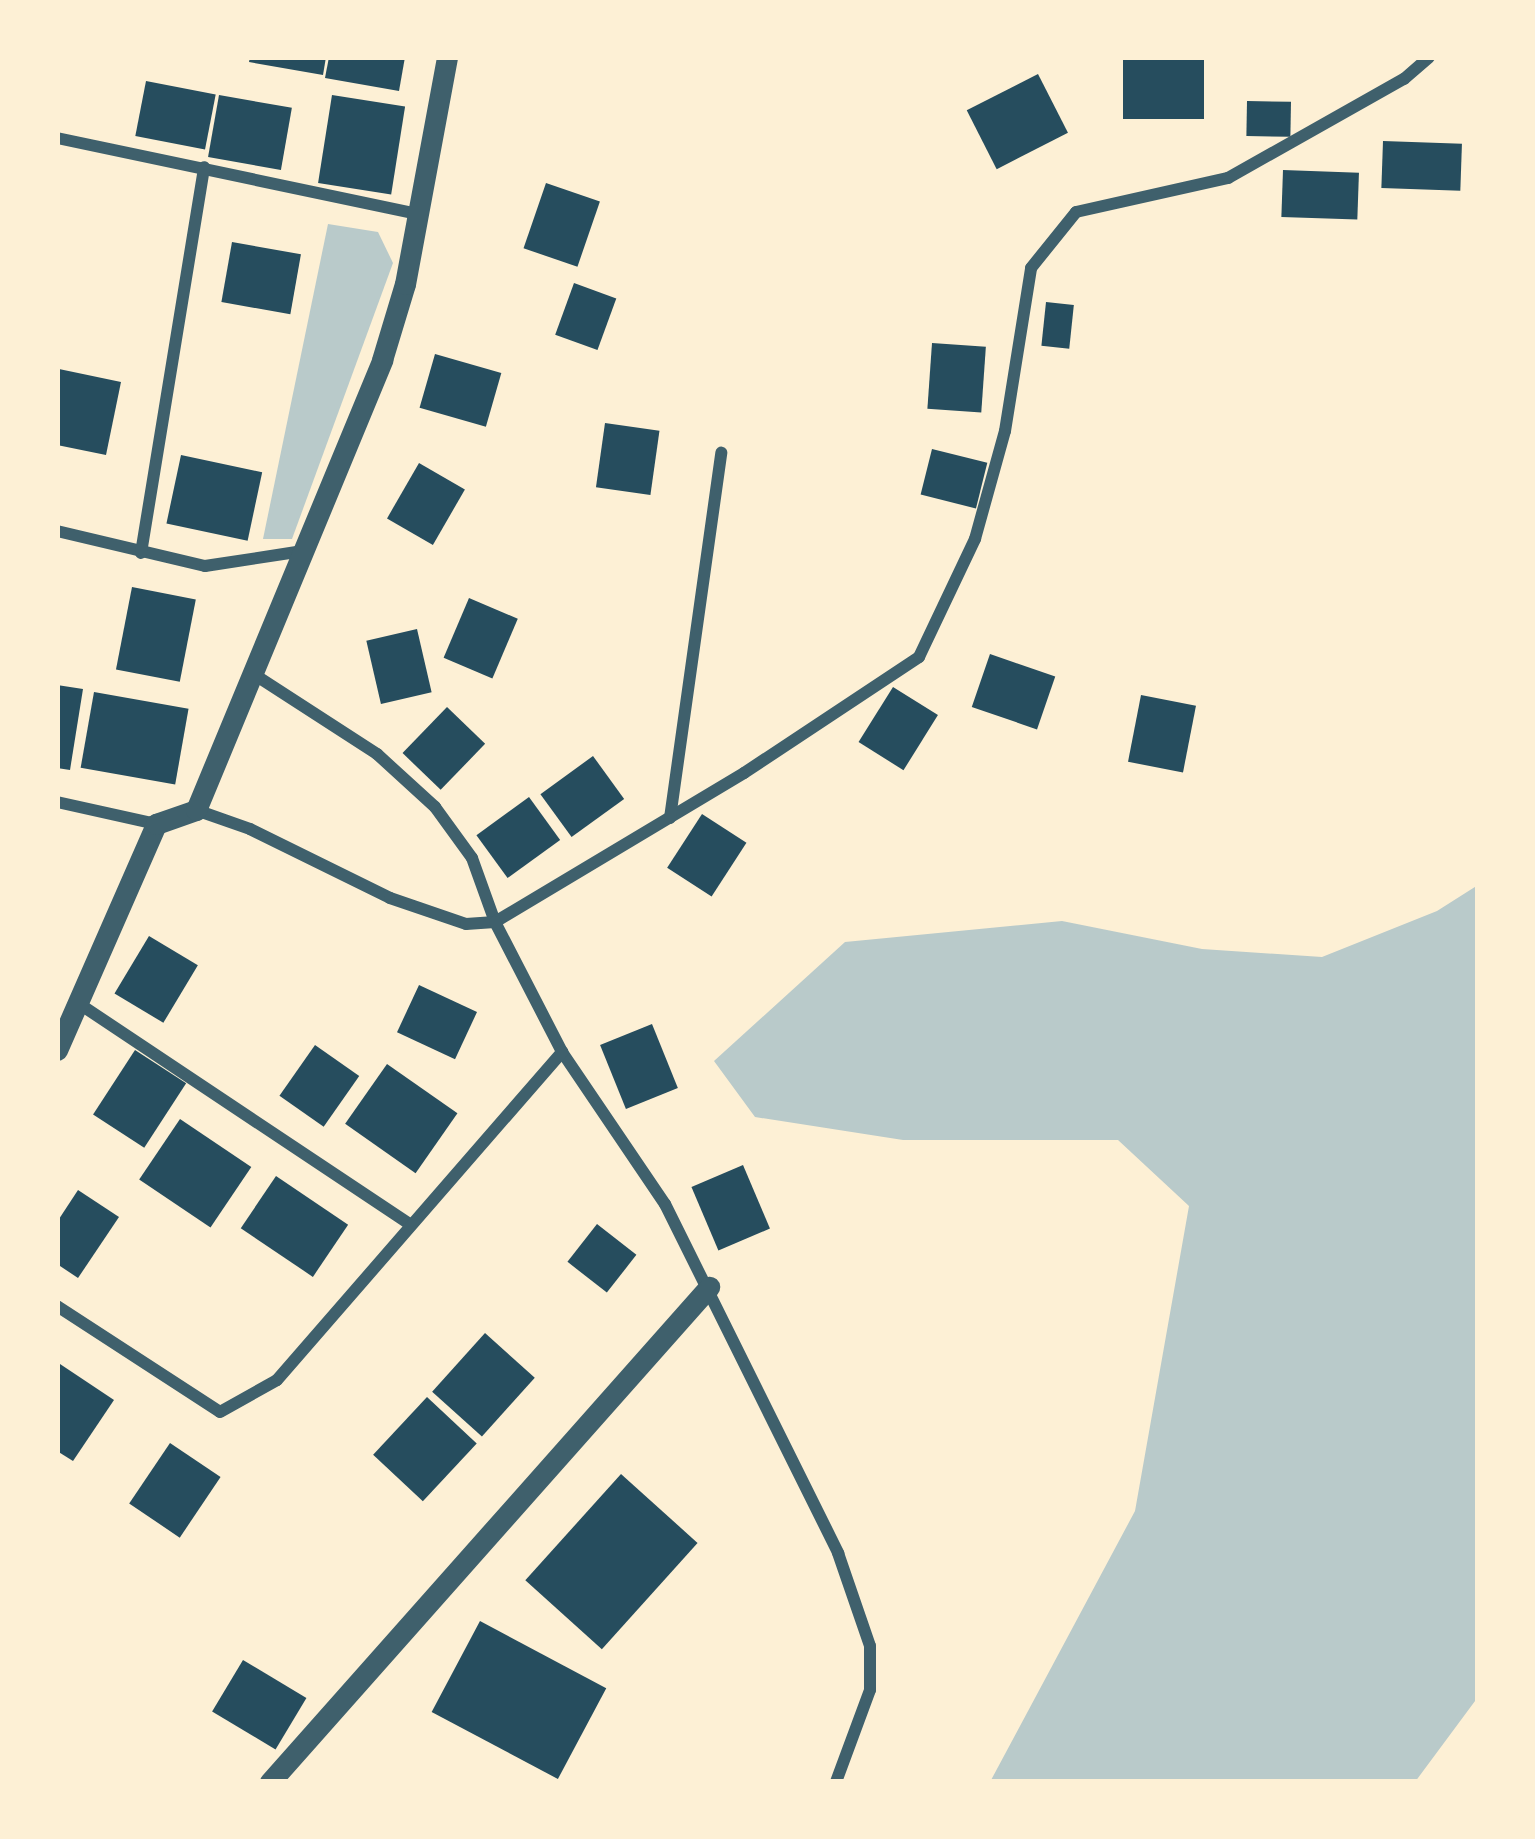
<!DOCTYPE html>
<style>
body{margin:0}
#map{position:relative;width:1535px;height:1839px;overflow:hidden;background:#fdf0d5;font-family:"Roboto Serif",serif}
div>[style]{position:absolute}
.green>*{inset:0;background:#b9caca}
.building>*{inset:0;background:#264d5e;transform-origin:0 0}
.minor>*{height:12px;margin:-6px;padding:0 6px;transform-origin:6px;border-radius:6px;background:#3f606c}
.tertiary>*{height:21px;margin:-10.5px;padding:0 10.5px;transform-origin:10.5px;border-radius:10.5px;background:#3f606c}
span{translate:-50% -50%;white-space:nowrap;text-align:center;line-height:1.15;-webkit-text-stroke:12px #fdf0d5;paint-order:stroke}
.frame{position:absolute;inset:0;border:60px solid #fdf0d5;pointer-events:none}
</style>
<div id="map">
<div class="green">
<i style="clip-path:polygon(328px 224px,378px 232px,393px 263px,292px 539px,263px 539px)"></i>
<i style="clip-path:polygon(1478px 885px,1478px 1697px,1415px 1782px,990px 1782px,1135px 1511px,1189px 1206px,1118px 1140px,903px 1140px,755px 1117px,714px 1061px,845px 942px,1062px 921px,1202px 949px,1322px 957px,1437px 911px)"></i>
</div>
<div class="building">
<i style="clip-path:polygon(250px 57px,326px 57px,323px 75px,249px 62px)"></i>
<i style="clip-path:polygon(329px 57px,405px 57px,399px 91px,325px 78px)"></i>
<i style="left:1123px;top:57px;width:81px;height:62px"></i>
<i style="left:1038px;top:74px;width:66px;height:80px;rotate:63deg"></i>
<i style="left:146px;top:81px;width:71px;height:56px;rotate:11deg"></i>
<i style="left:219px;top:95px;width:74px;height:63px;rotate:10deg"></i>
<i style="left:332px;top:95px;width:74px;height:89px;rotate:9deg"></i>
<i style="left:1247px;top:101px;width:44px;height:35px;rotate:1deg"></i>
<i style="left:1383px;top:141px;width:79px;height:47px;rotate:2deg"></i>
<i style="left:1283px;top:170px;width:76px;height:47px;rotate:2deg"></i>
<i style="left:546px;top:183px;width:57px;height:69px;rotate:19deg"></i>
<i style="left:232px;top:242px;width:70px;height:61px;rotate:10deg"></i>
<i style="left:574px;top:283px;width:45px;height:55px;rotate:20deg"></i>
<i style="left:1046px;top:302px;width:28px;height:44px;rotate:6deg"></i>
<i style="left:932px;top:343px;width:54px;height:66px;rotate:4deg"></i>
<i style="left:435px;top:354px;width:69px;height:56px;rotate:16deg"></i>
<i style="clip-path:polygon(59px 369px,121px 382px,106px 455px,57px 445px)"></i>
<i style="left:605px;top:423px;width:55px;height:65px;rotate:8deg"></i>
<i style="left:932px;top:449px;width:57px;height:47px;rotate:14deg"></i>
<i style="left:181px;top:455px;width:83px;height:70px;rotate:12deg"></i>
<i style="left:419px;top:463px;width:53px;height:64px;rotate:30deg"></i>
<i style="left:132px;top:587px;width:65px;height:84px;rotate:11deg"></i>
<i style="left:469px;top:598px;width:53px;height:65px;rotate:23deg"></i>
<i style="left:417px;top:629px;width:65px;height:52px;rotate:77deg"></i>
<i style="left:990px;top:654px;width:69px;height:56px;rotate:19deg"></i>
<i style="clip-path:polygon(57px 685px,83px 689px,70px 770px,57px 768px)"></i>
<i style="left:893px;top:687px;width:53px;height:65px;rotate:32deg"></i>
<i style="left:94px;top:692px;width:96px;height:77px;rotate:10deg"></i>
<i style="left:1141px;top:695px;width:56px;height:68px;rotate:11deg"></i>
<i style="left:447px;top:707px;width:53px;height:64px;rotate:44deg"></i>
<i style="left:593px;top:756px;width:53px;height:65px;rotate:54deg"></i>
<i style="left:529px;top:797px;width:53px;height:65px;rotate:54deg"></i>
<i style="left:702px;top:814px;width:53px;height:64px;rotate:33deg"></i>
<i style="left:149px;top:936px;width:57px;height:67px;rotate:31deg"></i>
<i style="left:419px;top:985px;width:64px;height:52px;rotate:25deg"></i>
<i style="left:652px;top:1024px;width:69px;height:56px;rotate:68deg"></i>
<i style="left:315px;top:1045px;width:54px;height:62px;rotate:35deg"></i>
<i style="left:135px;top:1050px;width:61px;height:77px;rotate:33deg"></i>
<i style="left:387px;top:1064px;width:86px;height:73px;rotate:35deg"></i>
<i style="left:180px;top:1119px;width:86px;height:73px;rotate:34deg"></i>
<i style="left:743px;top:1165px;width:69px;height:56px;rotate:67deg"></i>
<i style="left:276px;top:1176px;width:87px;height:63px;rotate:34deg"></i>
<i style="clip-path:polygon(78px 1190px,119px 1217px,78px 1278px,57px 1264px,57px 1222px)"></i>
<i style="left:597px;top:1224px;width:50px;height:48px;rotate:38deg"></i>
<i style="left:485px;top:1333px;width:67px;height:79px;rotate:42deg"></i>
<i style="clip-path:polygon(57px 1362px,114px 1400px,73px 1461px,57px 1451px)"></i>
<i style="left:427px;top:1397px;width:68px;height:79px;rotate:43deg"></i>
<i style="left:170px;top:1443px;width:61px;height:73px;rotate:34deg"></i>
<i style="left:621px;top:1474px;width:103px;height:143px;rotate:42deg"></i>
<i style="left:480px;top:1621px;width:143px;height:103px;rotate:28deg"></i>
<i style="left:243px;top:1660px;width:74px;height:60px;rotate:31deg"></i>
</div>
<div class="minor">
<i style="left:57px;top:138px;width:368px;rotate:11.9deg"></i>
<i style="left:57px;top:531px;width:152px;rotate:13.3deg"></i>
<i style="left:205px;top:566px;width:99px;rotate:-8.7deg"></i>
<i style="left:141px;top:553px;width:391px;rotate:-80.7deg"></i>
<i style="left:252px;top:673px;width:149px;rotate:32.9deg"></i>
<i style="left:377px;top:754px;width:79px;rotate:42.4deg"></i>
<i style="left:435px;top:807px;width:63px;rotate:54deg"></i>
<i style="left:472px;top:858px;width:68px;rotate:70.2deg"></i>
<i style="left:495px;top:922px;width:290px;rotate:-30.9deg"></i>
<i style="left:744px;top:773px;width:210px;rotate:-33.5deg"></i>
<i style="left:919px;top:657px;width:131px;rotate:-64.6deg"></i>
<i style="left:975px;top:539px;width:112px;rotate:-74.5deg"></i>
<i style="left:1005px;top:431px;width:165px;rotate:-80.9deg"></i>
<i style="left:1031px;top:268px;width:72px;rotate:-51.2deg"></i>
<i style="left:1076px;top:212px;width:156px;rotate:-12.6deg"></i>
<i style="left:1228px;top:178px;width:202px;rotate:-29.4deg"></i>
<i style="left:1404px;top:79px;width:33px;rotate:-41deg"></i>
<i style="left:57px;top:802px;width:101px;rotate:12.5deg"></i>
<i style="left:196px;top:810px;width:57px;rotate:19.4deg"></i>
<i style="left:250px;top:829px;width:156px;rotate:26.2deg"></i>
<i style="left:390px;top:898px;width:80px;rotate:18.9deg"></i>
<i style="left:466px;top:924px;width:29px;rotate:-4deg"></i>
<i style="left:495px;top:922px;width:146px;rotate:62.7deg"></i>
<i style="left:562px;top:1052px;width:184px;rotate:55.9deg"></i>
<i style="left:665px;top:1204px;width:390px;rotate:63.6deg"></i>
<i style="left:838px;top:1553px;width:98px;rotate:71deg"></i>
<i style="left:870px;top:1646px;width:44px;rotate:90deg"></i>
<i style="left:870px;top:1690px;width:98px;rotate:110.3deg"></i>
<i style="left:670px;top:818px;width:369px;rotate:-82deg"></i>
<i style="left:81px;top:1005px;width:394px;rotate:33.7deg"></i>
<i style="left:57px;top:1306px;width:194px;rotate:33deg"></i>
<i style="left:220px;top:1412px;width:65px;rotate:-29.3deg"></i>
<i style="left:277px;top:1380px;width:435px;rotate:-49deg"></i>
</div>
<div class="tertiary">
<i style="left:57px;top:1050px;width:247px;rotate:-66.3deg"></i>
<i style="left:156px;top:824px;width:42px;rotate:-19.3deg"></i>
<i style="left:196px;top:810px;width:487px;rotate:-67.5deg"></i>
<i style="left:382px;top:360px;width:79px;rotate:-73.2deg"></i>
<i style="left:405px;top:284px;width:231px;rotate:-79.5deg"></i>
<i style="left:270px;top:1782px;width:662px;rotate:-48.43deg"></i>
</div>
<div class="frame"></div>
</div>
